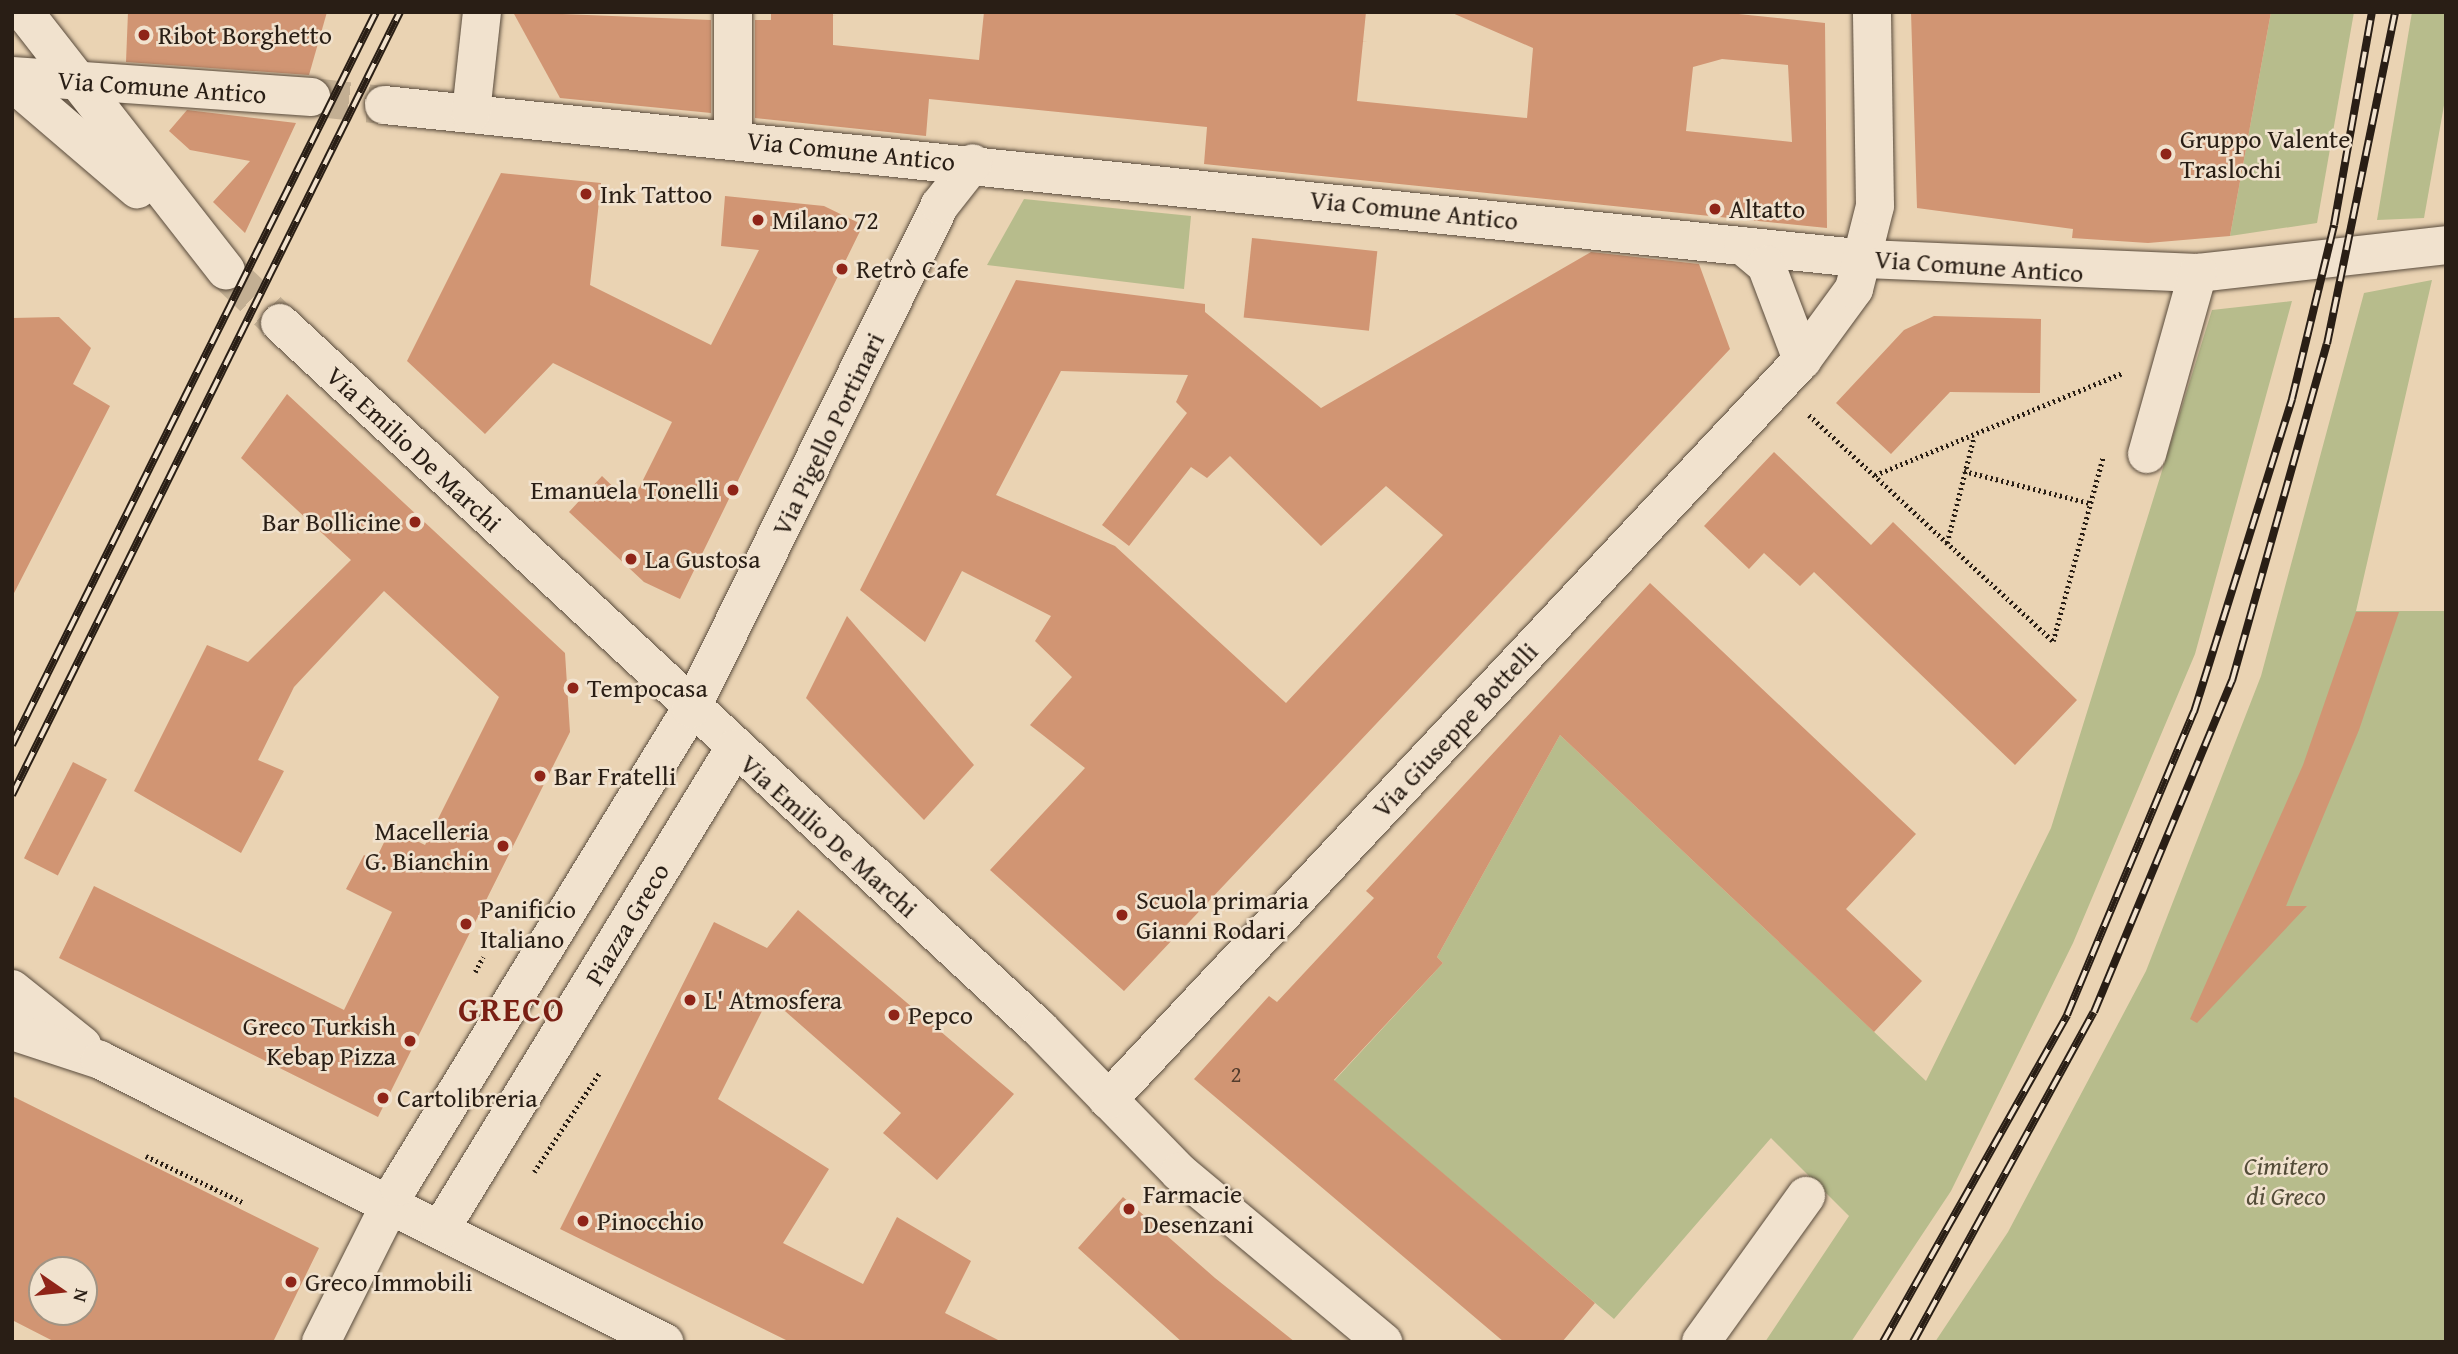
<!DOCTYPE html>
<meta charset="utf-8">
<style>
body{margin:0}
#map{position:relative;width:2458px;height:1354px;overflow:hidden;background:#ead3b3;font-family:"Gentium Book Plus",serif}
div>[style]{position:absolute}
.green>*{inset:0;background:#b7bc8c}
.building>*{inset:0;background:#d19573;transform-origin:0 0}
.minor-tunnel>*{height:38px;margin-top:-19px;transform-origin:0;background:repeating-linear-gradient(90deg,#c3af93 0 38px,transparent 0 57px)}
.path>*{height:4.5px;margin-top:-2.25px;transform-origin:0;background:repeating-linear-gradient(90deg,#291e15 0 2px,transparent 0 5.5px)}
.roads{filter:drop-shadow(0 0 2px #594b3c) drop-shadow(0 0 2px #594b3c)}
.minor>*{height:38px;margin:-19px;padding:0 19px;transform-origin:19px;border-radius:19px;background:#f1e2ce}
.rail>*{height:8px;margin-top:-4px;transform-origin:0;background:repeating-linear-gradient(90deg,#f1e2ce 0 16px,#291e15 0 32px);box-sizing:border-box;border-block:2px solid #291e15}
.dots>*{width:19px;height:19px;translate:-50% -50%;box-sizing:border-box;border:4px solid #f1e2ce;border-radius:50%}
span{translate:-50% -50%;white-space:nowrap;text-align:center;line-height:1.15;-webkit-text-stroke:5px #f1e2ce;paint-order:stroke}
.number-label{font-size:23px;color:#533c2c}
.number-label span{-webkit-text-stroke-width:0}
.poi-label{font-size:26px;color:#291e15}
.left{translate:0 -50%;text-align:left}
.right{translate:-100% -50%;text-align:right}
.street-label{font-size:26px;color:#291e15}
.park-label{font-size:26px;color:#544d39;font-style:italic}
.district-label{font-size:33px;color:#7a1f14;font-weight:700;letter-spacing:2px}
.frame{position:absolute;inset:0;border:14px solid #291e15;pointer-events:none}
.north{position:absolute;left:28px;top:1256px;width:70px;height:70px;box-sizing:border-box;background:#f1e2ce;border:2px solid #a19484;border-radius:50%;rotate:104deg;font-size:19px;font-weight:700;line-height:28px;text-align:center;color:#291e15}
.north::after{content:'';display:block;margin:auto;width:24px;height:32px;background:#8f2418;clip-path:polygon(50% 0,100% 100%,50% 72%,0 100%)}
</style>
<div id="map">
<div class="green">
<i style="clip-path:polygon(2271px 12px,2354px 12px,2317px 223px,2230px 236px)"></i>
<i style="clip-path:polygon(2412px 12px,2446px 12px,2446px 94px,2424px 218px,2377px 220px)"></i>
<i style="clip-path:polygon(1024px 199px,1191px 216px,1184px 289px,987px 265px)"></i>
<i style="clip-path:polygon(2432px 280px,2356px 611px,2446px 611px,2446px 1342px,1935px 1342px,2008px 1232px,2146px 971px,2261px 676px,2364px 293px)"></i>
<i style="clip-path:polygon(2292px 301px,2195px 654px,2073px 943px,1951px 1191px,1851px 1342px,1765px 1342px,1849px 1216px,1771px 1138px,1614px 1319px,1334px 1081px,1443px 963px,1437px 957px,1560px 735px,1926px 1081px,2051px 828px,2212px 310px)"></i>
</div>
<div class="building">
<i style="clip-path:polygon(128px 12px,327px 12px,309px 75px,126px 62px)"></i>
<i style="clip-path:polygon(513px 12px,711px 20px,711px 113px,560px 98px)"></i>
<i style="clip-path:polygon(evenodd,771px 12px,833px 12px,833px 45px,979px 60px,984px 12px,1366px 12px,1357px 101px,1527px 118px,1533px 48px,1450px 12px,1719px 12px,1825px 23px,1827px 228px,1204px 164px,1207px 127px,929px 99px,926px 136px,755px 118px,755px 20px,771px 20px,771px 12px,1722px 59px,1788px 65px,1792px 142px,1686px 131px,1693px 67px,1722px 59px)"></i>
<i style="clip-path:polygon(1911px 12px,2271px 12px,2230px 236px,2148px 243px,2072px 238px,2073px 229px,1917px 208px)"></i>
<i style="clip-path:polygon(187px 110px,296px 123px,245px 233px,213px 202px,250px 161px,190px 150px,169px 131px)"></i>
<i style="clip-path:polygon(501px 173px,601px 183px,590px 285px,711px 345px,759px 250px,721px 246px,725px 196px,824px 206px,863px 225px,680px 599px,644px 582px,569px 512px,602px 476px,631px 504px,672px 422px,553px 363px,485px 434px,407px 361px)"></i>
<i style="left:1252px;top:238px;width:126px;height:80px;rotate:6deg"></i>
<i style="clip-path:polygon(evenodd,1591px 252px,1699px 264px,1730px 349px,1124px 991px,990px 870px,1085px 768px,1030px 725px,1072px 677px,1035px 641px,1051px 616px,962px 571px,925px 642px,860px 590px,1016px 280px,1205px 304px,1205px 312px,1321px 408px,1591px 252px,1061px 371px,1188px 375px,1176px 402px,1187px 413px,1102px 525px,1129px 546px,1191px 467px,1207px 478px,1230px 456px,1321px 546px,1386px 486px,1443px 535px,1286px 703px,1115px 546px,996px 495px,1061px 371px)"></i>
<i style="clip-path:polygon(1934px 316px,2041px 319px,2040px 393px,1950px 392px,1891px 454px,1836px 403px,1904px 330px)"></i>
<i style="clip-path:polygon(59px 317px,91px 348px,73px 384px,110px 406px,12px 597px,12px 318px)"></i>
<i style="clip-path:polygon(287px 394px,565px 653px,570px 732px,378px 1117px,59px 958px,94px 886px,344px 1010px,392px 912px,346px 889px,364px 855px,375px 861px,391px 828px,425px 845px,499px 697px,384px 591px,294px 687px,258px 760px,284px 771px,241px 853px,134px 791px,207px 645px,248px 662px,351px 560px,241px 458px)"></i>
<i style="clip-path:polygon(1774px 452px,1871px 545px,1893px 522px,2077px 700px,2015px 765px,1814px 572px,1800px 586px,1764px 553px,1749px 569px,1704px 526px)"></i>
<i style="clip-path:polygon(1650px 583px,1916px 834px,1846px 909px,1922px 981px,1874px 1032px,1560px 735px,1437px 957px,1443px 963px,1334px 1080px,1595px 1303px,1562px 1342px,1504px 1342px,1194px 1079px,1269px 996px,1277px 1002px,1374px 898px,1366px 891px)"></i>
<i style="clip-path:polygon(2356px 612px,2399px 612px,2359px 730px,2286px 906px,2307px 906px,2197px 1023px,2190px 1019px,2303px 765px)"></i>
<i style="clip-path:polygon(847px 616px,974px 765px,924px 820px,806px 698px)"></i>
<i style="left:73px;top:762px;width:38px;height:108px;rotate:27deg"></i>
<i style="clip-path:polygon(798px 910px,1014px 1094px,937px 1180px,883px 1133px,901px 1113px,769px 997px,718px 1099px,829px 1169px,783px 1243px,863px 1284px,897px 1217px,971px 1261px,945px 1313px,1002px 1342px,790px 1342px,560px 1229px,714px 922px,767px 948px)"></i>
<i style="clip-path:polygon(evenodd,12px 1096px,319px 1248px,273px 1342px,55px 1342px,12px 1320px,12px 1096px,42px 1270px,84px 1270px,84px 1312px,42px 1312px,42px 1270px)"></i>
<i style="clip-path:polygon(1123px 1197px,1215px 1278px,1295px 1342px,1182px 1342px,1078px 1248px)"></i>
</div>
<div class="minor-tunnel">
<i style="left:311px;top:97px;width:73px;rotate:6.3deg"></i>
<i style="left:226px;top:271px;width:75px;rotate:43.9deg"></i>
</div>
<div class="path">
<i style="left:1809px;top:415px;width:333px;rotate:42.8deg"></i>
<i style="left:2053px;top:641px;width:191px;rotate:-74.8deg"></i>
<i style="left:1964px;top:471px;width:130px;rotate:14.3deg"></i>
<i style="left:1875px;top:475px;width:268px;rotate:-22.4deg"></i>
<i style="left:1947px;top:543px;width:110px;rotate:-75.8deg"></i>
<i style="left:475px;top:972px;width:17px;rotate:-62deg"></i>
<i style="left:146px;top:1156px;width:109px;rotate:25.6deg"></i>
<i style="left:534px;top:1172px;width:120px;rotate:-56.6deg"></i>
</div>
<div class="roads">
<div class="minor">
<i style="left:24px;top:12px;width:328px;rotate:52deg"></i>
<i style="left:12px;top:76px;width:300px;rotate:4deg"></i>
<i style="left:12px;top:82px;width:165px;rotate:40.6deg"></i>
<i style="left:384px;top:105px;width:1490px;rotate:5.93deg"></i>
<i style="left:1866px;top:259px;width:332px;rotate:2.4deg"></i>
<i style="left:2198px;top:273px;width:250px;rotate:-6.4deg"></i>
<i style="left:471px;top:113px;width:102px;rotate:-83.8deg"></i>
<i style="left:733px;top:139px;width:127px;rotate:-90deg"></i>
<i style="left:1743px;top:246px;width:30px;rotate:40deg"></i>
<i style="left:1766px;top:265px;width:102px;rotate:69.2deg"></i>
<i style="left:280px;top:323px;width:1037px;rotate:42.89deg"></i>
<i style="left:1040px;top:1029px;width:199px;rotate:45.8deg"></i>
<i style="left:1179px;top:1172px;width:266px;rotate:39.8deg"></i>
<i style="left:2147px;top:454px;width:188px;rotate:-74.3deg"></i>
<i style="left:12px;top:989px;width:90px;rotate:38.7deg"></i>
<i style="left:12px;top:1031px;width:93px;rotate:18.2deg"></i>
<i style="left:100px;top:1060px;width:631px;rotate:26.57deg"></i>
<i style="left:1108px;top:1100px;width:1015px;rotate:-46.84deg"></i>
<i style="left:1802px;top:360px;width:88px;rotate:-53.8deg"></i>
<i style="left:1854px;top:289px;width:86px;rotate:-75.8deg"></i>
<i style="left:1875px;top:206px;width:194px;rotate:-90.9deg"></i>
<i style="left:440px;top:1230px;width:564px;rotate:-58.57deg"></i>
<i style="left:321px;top:1342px;width:174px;rotate:-63.4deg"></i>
<i style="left:399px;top:1186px;width:559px;rotate:-58.53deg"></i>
<i style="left:691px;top:709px;width:562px;rotate:-63.71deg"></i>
<i style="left:940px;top:205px;width:53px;rotate:-51.8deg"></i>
<i style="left:1701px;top:1342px;width:180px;rotate:-54.3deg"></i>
</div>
</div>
<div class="rail">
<i style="left:12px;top:745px;width:818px;rotate:-63.59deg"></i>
<i style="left:12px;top:795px;width:874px;rotate:-63.64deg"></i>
<i style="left:1883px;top:1342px;width:375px;rotate:-60.6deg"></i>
<i style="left:2067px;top:1015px;width:329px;rotate:-67.3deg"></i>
<i style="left:2194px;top:712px;width:328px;rotate:-72.6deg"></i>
<i style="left:2292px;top:399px;width:179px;rotate:-76.4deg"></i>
<i style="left:2334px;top:225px;width:216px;rotate:-79.9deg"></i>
<i style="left:1913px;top:1342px;width:376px;rotate:-61.3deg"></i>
<i style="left:2094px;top:1012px;width:359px;rotate:-67.4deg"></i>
<i style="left:2232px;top:681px;width:350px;rotate:-74.3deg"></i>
<i style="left:2327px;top:344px;width:339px;rotate:-78.4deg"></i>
</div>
<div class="dots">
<i style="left:144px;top:35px;background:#8f2418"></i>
<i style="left:2166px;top:154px;background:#8f2418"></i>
<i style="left:586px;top:194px;background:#8f2418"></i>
<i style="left:1715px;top:209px;background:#8f2418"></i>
<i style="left:758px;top:220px;background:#8f2418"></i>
<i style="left:842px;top:269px;background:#8f2418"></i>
<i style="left:733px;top:490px;background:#8f2418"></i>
<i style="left:415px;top:522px;background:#8f2418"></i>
<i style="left:631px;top:559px;background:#8f2418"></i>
<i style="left:573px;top:688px;background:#8f2418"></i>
<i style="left:540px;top:776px;background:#8f2418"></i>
<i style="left:503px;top:846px;background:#8f2418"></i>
<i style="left:1122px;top:915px;background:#8f2418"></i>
<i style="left:466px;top:924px;background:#8f2418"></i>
<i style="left:690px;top:1000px;background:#8f2418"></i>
<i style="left:894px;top:1015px;background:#8f2418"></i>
<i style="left:410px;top:1041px;background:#8f2418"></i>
<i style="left:383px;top:1098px;background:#8f2418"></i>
<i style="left:1129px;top:1209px;background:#8f2418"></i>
<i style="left:583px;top:1221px;background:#8f2418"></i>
<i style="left:291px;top:1282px;background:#8f2418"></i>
</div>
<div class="number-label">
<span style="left:1236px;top:1074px">2</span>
</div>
<div class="poi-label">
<span class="left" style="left:158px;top:35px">Ribot Borghetto</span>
<span class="left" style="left:2180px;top:154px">Gruppo Valente<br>Traslochi</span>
<span class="left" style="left:600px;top:194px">Ink Tattoo</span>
<span class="left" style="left:1729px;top:209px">Altatto</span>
<span class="left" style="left:772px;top:220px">Milano 72</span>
<span class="left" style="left:856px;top:269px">Retrò Cafe</span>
<span class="right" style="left:719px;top:490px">Emanuela Tonelli</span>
<span class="right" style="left:401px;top:522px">Bar Bollicine</span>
<span class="left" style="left:645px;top:559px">La Gustosa</span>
<span class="left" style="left:587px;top:688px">Tempocasa</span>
<span class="left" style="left:554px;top:776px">Bar Fratelli</span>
<span class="right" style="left:489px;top:846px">Macelleria<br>G. Bianchin</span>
<span class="left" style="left:1136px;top:915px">Scuola primaria<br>Gianni Rodari</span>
<span class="left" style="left:480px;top:924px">Panificio<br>Italiano</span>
<span class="left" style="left:704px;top:1000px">L' Atmosfera</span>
<span class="left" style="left:908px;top:1015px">Pepco</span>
<span class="right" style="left:396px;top:1041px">Greco Turkish<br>Kebap Pizza</span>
<span class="left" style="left:397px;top:1098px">Cartolibreria</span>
<span class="left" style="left:1143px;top:1209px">Farmacie<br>Desenzani</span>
<span class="left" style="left:597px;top:1221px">Pinocchio</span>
<span class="left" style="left:305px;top:1282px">Greco Immobili</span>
</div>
<div class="street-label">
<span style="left:162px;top:87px;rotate:4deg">Via Comune Antico</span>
<span style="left:851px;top:151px;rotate:6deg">Via Comune Antico</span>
<span style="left:1414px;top:210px;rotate:6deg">Via Comune Antico</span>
<span style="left:1979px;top:266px;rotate:4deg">Via Comune Antico</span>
<span style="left:828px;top:434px;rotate:-64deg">Via Pigello Portinari</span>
<span style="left:414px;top:449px;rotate:43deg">Via Emilio De Marchi</span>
<span style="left:1455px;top:730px;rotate:-47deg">Via Giuseppe Bottelli</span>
<span style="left:829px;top:836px;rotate:42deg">Via Emilio De Marchi</span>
<span style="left:627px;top:924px;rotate:-59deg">Piazza Greco</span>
</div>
<div class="park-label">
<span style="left:2286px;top:1181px">Cimitero<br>di Greco</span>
</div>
<div class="district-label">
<span style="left:512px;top:1010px">GRECO</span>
</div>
<div class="frame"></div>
<div class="north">N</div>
</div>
